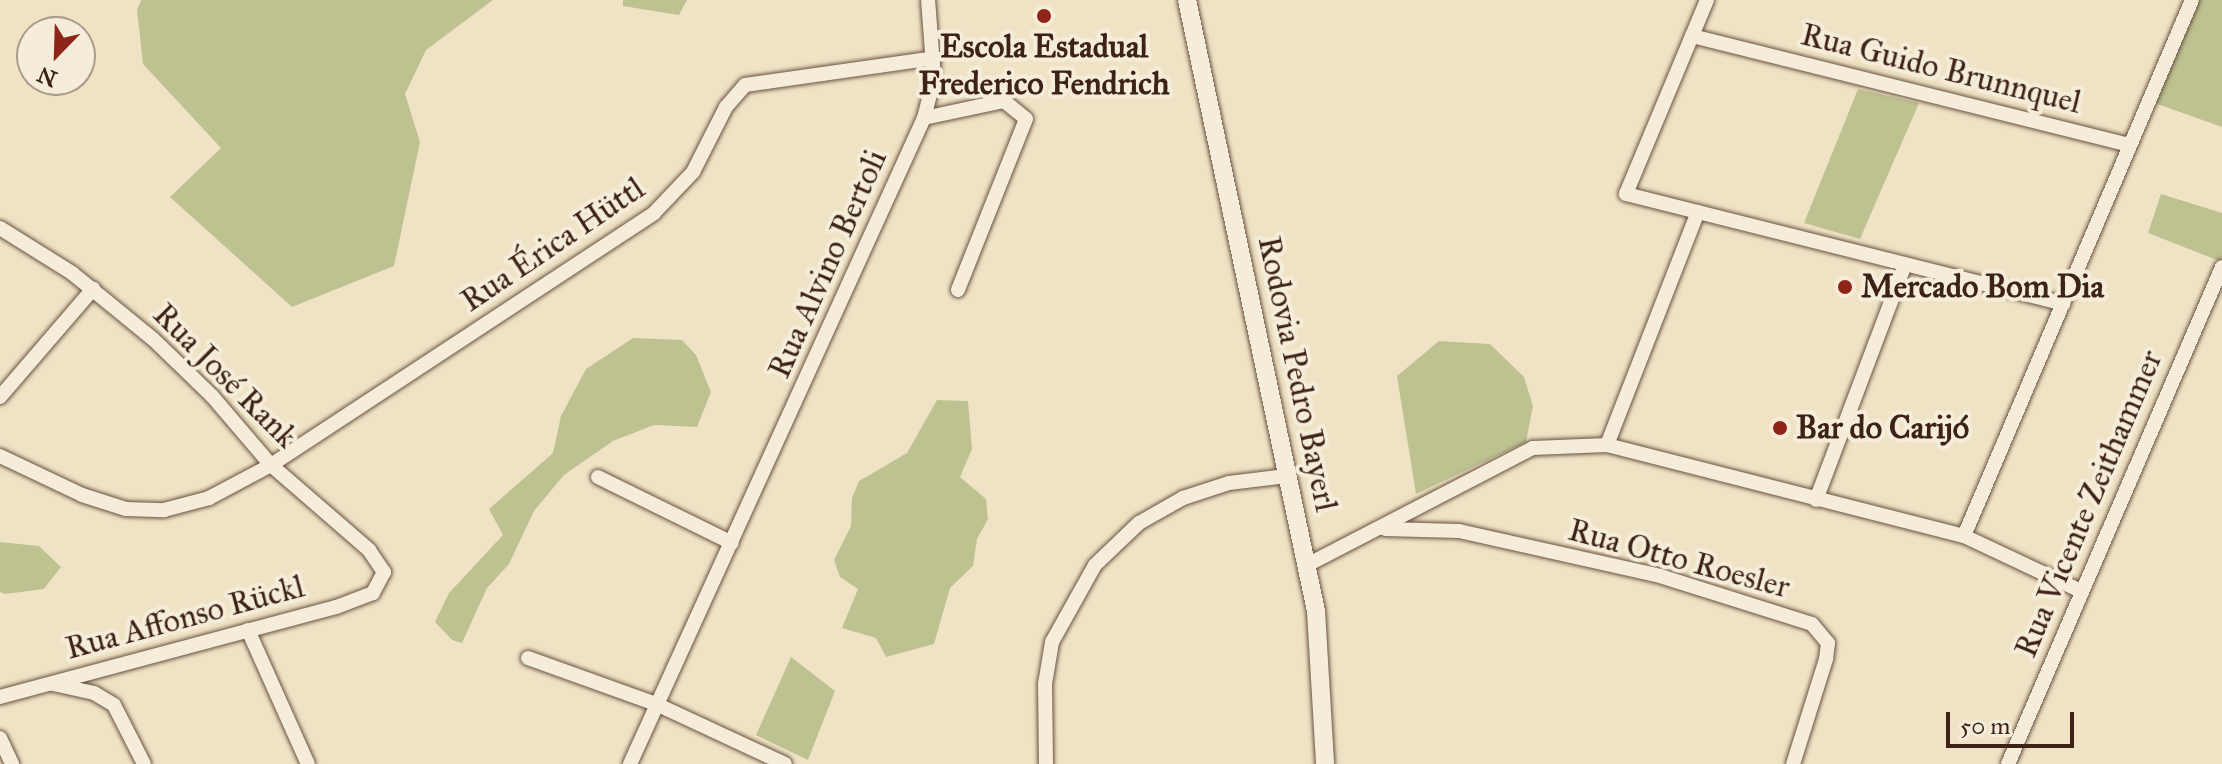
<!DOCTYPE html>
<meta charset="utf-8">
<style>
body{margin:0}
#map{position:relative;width:2222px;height:764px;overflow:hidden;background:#f0e3c5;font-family:"IM FELL Great Primer",serif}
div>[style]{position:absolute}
.green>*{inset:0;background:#bec291}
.roads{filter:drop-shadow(0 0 2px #6a5242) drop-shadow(0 0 2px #6a5242)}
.street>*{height:14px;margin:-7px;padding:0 7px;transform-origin:7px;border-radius:7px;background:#f5edd9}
.secondary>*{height:18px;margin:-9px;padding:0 9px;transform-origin:9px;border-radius:9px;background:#f5edd9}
.dots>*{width:22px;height:22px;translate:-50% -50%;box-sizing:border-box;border:4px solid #f5edd9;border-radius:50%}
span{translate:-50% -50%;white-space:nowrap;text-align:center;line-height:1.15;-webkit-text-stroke:8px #f5edd9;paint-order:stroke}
.poi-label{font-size:32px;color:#3d2217;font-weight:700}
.left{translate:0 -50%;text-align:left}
.street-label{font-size:32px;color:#3d2217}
.north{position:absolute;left:16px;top:16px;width:80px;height:80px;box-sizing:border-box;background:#f5edd9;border:2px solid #ab9c8b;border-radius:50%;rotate:203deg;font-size:22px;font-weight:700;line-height:32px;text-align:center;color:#3d2217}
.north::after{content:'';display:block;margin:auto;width:28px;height:36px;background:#8f2418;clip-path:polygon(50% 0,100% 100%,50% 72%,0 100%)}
.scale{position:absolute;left:1946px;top:712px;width:128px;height:36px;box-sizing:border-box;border:4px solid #3d2217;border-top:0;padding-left:10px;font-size:24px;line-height:28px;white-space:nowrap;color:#3d2217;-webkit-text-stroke:6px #f5edd9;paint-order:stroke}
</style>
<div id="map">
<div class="green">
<i style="clip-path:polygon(141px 0,493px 0,426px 50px,405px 94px,420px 142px,394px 266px,292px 307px,170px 197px,221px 148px,143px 64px,137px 10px)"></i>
<i style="clip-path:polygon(623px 0,687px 0,679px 15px,623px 6px)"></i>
<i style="clip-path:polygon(2192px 0,2222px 0,2222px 127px,2149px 101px)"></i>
<i style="clip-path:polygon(1858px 89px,1919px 103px,1860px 239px,1804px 223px)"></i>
<i style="clip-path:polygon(2161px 194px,2222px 213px,2222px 262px,2148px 233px)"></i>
<i style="clip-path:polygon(633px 338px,682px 340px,696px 355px,711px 392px,697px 427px,654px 425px,613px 441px,564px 475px,534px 511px,509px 564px,487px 588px,462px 643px,452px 640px,435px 622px,449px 593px,503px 535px,489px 509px,553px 453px,561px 416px,586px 369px)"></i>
<i style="clip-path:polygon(1439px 341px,1490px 344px,1524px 377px,1533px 406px,1526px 442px,1416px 494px,1397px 376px)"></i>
<i style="clip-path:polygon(937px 400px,968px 401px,972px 449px,960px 477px,986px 499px,988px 519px,977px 539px,973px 566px,950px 588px,934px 644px,886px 657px,876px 638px,842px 628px,858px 589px,840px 577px,834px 560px,851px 526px,852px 498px,859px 481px,907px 453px)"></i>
<i style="clip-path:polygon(0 542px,39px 546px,61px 567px,44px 589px,5px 594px,0 592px)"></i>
<i style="clip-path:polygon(791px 657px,835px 691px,808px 760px,756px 735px)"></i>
</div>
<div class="roads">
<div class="street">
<i style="left:1707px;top:0;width:210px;rotate:112.7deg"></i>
<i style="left:1626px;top:194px;width:451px;rotate:14.1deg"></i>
<i style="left:1692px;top:36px;width:451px;rotate:14deg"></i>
<i style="left:924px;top:118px;width:82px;rotate:-12deg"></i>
<i style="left:1004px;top:101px;width:28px;rotate:39deg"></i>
<i style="left:1026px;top:119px;width:184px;rotate:111.7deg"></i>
<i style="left:0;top:228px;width:85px;rotate:32deg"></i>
<i style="left:72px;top:273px;width:104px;rotate:39.2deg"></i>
<i style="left:153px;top:339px;width:82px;rotate:44deg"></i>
<i style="left:212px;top:396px;width:91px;rotate:49.5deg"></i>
<i style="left:271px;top:465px;width:130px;rotate:40.9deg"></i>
<i style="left:369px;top:550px;width:27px;rotate:56deg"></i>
<i style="left:384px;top:572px;width:24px;rotate:118deg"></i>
<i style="left:373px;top:593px;width:40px;rotate:159deg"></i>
<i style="left:336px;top:607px;width:348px;rotate:165deg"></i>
<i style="left:0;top:397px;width:143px;rotate:-49.3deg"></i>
<i style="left:1607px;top:445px;width:250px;rotate:-68.7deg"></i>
<i style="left:0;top:456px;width:91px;rotate:25.4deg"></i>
<i style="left:82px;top:495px;width:46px;rotate:17.7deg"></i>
<i style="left:126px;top:509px;width:38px;rotate:2deg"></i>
<i style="left:164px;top:510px;width:47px;rotate:-14.9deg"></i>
<i style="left:209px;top:498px;width:70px;rotate:-28deg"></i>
<i style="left:271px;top:465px;width:458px;rotate:-33.3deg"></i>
<i style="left:654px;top:213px;width:57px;rotate:-46.4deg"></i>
<i style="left:693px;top:172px;width:73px;rotate:-63.1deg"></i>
<i style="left:726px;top:107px;width:29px;rotate:-49deg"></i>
<i style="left:745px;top:85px;width:191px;rotate:-8.1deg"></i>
<i style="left:598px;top:477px;width:149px;rotate:26.2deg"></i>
<i style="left:1816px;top:500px;width:252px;rotate:-69.3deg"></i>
<i style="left:1385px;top:529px;width:74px;rotate:1.5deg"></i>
<i style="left:1459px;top:531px;width:206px;rotate:12.6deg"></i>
<i style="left:1660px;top:576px;width:159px;rotate:17.5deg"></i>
<i style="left:1812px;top:624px;width:25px;rotate:50deg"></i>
<i style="left:1828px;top:643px;width:16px;rotate:97deg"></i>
<i style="left:1826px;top:659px;width:110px;rotate:107.4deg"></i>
<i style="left:1964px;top:536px;width:582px;rotate:-66.96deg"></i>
<i style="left:1307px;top:565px;width:254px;rotate:-27.4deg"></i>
<i style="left:1533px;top:448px;width:74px;rotate:-2.3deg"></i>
<i style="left:1607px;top:445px;width:368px;rotate:14.3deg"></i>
<i style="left:1964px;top:536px;width:129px;rotate:25.2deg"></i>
<i style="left:248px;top:630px;width:147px;rotate:65.9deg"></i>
<i style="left:528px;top:658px;width:136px;rotate:19.8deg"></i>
<i style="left:656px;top:704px;width:142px;rotate:24.9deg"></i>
<i style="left:53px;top:684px;width:42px;rotate:12.4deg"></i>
<i style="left:94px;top:693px;width:23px;rotate:31deg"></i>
<i style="left:114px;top:705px;width:66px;rotate:63deg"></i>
<i style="left:0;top:738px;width:29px;rotate:65deg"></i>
<i style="left:630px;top:764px;width:710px;rotate:-65.53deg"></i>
<i style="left:924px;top:118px;width:40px;rotate:-75.6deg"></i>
<i style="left:934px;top:79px;width:79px;rotate:-94.3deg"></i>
<i style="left:1046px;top:764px;width:80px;rotate:-90.7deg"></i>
<i style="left:1045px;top:684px;width:43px;rotate:-80.5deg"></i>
<i style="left:1052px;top:642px;width:88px;rotate:-60.8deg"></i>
<i style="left:1095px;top:565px;width:61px;rotate:-43.7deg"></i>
<i style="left:1139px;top:523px;width:51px;rotate:-29.6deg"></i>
<i style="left:1183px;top:498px;width:48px;rotate:-18.1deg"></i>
<i style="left:1229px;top:483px;width:58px;rotate:-6.9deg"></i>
<i style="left:2008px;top:764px;width:541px;rotate:-66.7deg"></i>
</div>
<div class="secondary">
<i style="left:1187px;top:0;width:624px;rotate:78.08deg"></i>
<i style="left:1316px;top:611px;width:153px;rotate:86.6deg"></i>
</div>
</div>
<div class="dots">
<i style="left:1044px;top:16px;background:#8f2418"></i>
<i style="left:1845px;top:287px;background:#8f2418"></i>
<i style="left:1780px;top:428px;background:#8f2418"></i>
</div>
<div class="poi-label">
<span style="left:1044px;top:66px">Escola Estadual<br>Frederico Fendrich</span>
<span class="left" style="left:1861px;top:287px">Mercado Bom Dia</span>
<span class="left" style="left:1796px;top:428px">Bar do Carijó</span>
</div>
<div class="street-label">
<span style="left:1941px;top:69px;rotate:14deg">Rua Guido Brunnquel</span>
<span style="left:553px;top:245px;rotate:-34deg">Rua Érica Hüttl</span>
<span style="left:828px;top:264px;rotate:-66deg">Rua Alvino Bertoli</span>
<span style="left:1297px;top:374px;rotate:78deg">Rodovia Pedro Bayerl</span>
<span style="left:225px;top:376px;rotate:45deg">Rua José Rank</span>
<span style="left:2089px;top:504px;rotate:-67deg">Rua Vicente Zeithammer</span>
<span style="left:1679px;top:559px;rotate:15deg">Rua Otto Roesler</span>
<span style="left:185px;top:618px;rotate:-15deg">Rua Affonso Rückl</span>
</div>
<div class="north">N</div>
<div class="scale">50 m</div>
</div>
